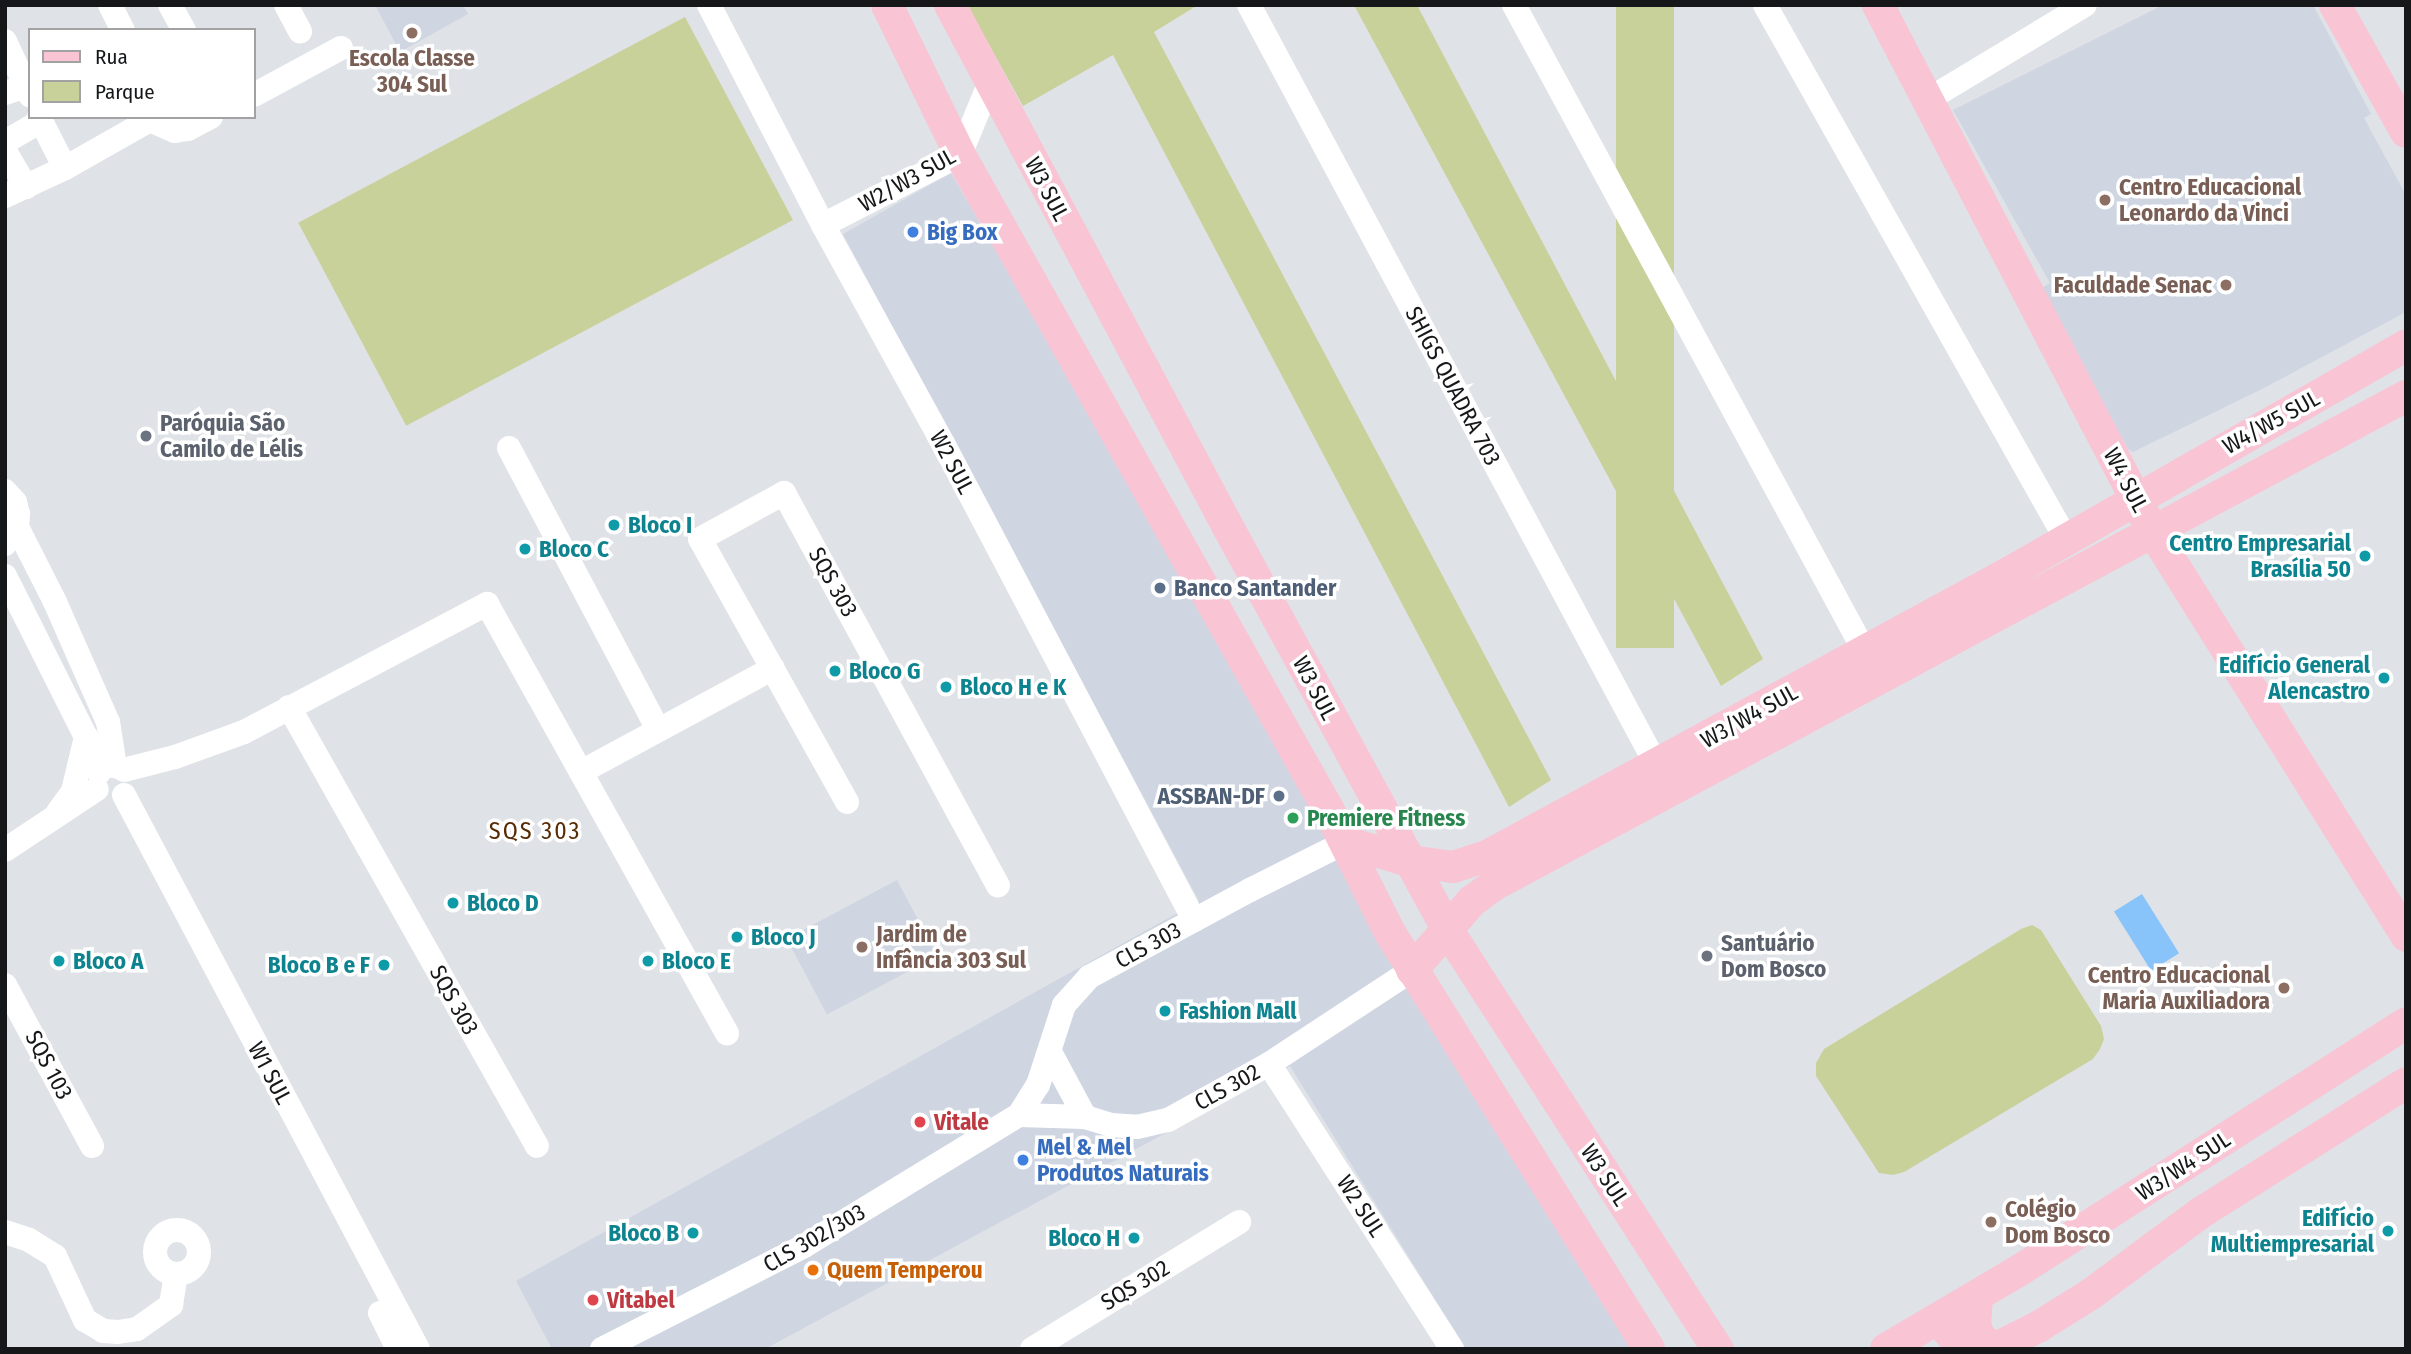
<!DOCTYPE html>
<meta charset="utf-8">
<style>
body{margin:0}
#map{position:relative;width:2411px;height:1354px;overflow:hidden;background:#dfe2e7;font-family:"Fira Sans Condensed",sans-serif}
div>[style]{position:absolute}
.built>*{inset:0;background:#cfd6e2;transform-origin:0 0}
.green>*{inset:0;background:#c9d19a;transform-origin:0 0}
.water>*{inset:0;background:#88c4f9;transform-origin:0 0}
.minor>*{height:24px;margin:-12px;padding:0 12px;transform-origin:12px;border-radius:12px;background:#fff}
.minor>.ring{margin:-12px;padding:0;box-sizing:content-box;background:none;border:24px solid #fff;border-radius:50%}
.major>*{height:32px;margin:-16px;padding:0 16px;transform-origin:16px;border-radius:16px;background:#f9c4d4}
.dots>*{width:19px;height:19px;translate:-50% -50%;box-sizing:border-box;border:4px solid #fff;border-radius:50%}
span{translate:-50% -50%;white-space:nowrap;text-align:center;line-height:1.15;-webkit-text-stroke:7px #fff;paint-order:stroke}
.education-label{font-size:23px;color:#785e54;font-weight:700}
.left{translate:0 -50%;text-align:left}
.right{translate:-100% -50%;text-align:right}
.street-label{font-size:23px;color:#161719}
.shop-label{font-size:23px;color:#366cbe;font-weight:700}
.worship-label{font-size:23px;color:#5b616d;font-weight:700}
.culture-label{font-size:23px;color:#0d838f;font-weight:700}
.service-label{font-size:23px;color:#4e5e75;font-weight:700}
.leisure-label{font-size:23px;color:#27864d;font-weight:700}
.health-label{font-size:23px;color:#be3a42;font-weight:700}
.food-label{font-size:23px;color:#c56008;font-weight:700}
.neighbourhood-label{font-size:24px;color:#572b04;letter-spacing:2px}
.frame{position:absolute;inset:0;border:7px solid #161719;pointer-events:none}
.legend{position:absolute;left:28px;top:28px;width:228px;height:91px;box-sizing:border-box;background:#fff;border:2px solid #a2a2a3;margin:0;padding:9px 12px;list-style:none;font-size:21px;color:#161719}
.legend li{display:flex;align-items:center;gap:14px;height:35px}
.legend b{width:35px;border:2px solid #a2a2a3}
</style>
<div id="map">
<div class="built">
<i style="clip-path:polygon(375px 5px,463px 5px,468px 14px,400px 52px)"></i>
<i style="clip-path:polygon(2163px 5px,2313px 5px,2371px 114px,2364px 118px,2406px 195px,2406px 312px,2264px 388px,2133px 452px,2128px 449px,2042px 288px,2050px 283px,1953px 110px)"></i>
<i style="clip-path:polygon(951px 173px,1630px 1349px,1466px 1349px,1290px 1066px,765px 1349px,552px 1349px,516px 1281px,1199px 901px,843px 234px)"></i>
<i style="left:897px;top:880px;width:86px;height:125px;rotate:62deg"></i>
</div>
<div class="green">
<i style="clip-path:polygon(967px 5px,1198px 5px,1154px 32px,1551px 780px,1509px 807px,1113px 55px,1023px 106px)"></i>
<i style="clip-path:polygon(1354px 5px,1417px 5px,1763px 659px,1721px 686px)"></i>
<i style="left:1616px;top:5px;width:58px;height:643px"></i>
<i style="left:685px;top:17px;width:230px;height:438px;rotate:62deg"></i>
<i style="clip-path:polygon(2032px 925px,2041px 930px,2101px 1026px,2104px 1039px,2100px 1049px,2093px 1059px,1904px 1172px,1893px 1175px,1879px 1173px,1816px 1076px,1816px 1063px,1824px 1049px,2021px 929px)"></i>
</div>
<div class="water">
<i style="left:2142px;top:894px;width:70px;height:33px;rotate:58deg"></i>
</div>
<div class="minor">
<i style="left:110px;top:5px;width:28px;rotate:63deg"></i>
<i style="left:170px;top:5px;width:29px;rotate:61deg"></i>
<i style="left:286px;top:5px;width:30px;rotate:62deg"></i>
<i style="left:709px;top:5px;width:248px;rotate:62.6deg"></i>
<i style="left:823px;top:225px;width:251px;rotate:61.2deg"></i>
<i style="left:944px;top:445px;width:537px;rotate:62.24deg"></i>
<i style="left:1249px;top:5px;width:863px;rotate:61.8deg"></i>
<i style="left:1514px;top:5px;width:736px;rotate:61.52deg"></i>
<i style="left:1765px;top:5px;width:613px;rotate:60.59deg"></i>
<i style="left:5px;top:41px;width:60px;rotate:65.2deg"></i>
<i style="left:5px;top:93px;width:22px;rotate:-18deg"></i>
<i style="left:254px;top:95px;width:99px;rotate:-28.4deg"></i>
<i style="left:1929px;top:99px;width:182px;rotate:-31.1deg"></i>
<i style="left:39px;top:117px;width:57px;rotate:63deg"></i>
<i style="left:5px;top:142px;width:42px;rotate:-30.3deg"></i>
<i style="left:5px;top:151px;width:42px;rotate:59.7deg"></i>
<i style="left:5px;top:196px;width:66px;rotate:-25deg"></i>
<i style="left:65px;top:168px;width:98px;rotate:-29.5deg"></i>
<i style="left:150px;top:120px;width:27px;rotate:24deg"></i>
<i style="left:175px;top:131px;width:13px;rotate:-9deg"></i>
<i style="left:188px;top:129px;width:26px;rotate:-28deg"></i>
<i style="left:823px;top:225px;width:154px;rotate:-27.1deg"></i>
<i style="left:960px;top:155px;width:79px;rotate:-67.7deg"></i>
<i style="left:509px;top:448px;width:319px;rotate:62.1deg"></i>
<i style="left:5px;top:491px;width:15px;rotate:48deg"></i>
<i style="left:15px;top:502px;width:12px;rotate:76deg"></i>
<i style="left:18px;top:514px;width:13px;rotate:94deg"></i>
<i style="left:17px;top:527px;width:21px;rotate:125deg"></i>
<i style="left:17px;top:527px;width:84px;rotate:63.1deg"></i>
<i style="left:55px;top:602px;width:131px;rotate:66.2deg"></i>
<i style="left:108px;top:722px;width:45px;rotate:81deg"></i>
<i style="left:5px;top:576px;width:180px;rotate:63.3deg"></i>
<i style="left:86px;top:737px;width:38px;rotate:70deg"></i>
<i style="left:289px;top:707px;width:504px;rotate:60.54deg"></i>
<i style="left:124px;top:770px;width:53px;rotate:-14.3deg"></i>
<i style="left:175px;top:757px;width:73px;rotate:-19.9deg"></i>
<i style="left:244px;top:732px;width:275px;rotate:-27.8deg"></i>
<i style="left:487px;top:604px;width:492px;rotate:60.8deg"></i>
<i style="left:581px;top:772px;width:218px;rotate:-28.4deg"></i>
<i style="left:124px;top:795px;width:627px;rotate:62.05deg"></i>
<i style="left:847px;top:802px;width:301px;rotate:-119.2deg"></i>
<i style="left:700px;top:539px;width:96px;rotate:-28.7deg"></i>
<i style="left:784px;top:493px;width:447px;rotate:61.4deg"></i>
<i style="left:58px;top:812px;width:26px;rotate:-54deg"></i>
<i style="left:73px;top:791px;width:56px;rotate:-76.5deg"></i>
<i style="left:5px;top:850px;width:110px;rotate:-33.5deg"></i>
<i style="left:5px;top:985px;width:183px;rotate:61.6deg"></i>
<i style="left:1050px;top:1052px;width:74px;rotate:61.7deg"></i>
<i style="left:1269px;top:1064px;width:339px;rotate:57.3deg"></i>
<i style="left:1019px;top:1115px;width:66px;rotate:1.7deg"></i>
<i style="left:1085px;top:1117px;width:27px;rotate:17deg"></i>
<i style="left:1111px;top:1125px;width:26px;rotate:4deg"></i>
<i style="left:1137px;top:1127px;width:32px;rotate:-13deg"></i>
<i style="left:1168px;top:1120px;width:115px;rotate:-29deg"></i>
<i style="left:1269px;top:1064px;width:171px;rotate:-33.3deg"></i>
<i class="ring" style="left:155px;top:1230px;width:20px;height:20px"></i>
<i style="left:5px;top:1232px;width:25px;rotate:18deg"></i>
<i style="left:29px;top:1240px;width:31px;rotate:32deg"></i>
<i style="left:55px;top:1256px;width:71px;rotate:64.9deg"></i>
<i style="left:85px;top:1320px;width:21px;rotate:31deg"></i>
<i style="left:103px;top:1331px;width:15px;rotate:4deg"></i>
<i style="left:118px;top:1332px;width:19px;rotate:-9deg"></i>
<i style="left:137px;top:1329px;width:42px;rotate:-35.2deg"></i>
<i style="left:171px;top:1305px;width:30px;rotate:-81deg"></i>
<i style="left:380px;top:1313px;width:40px;rotate:63.4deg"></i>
<i style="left:602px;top:1349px;width:227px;rotate:-27deg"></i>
<i style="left:804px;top:1246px;width:252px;rotate:-31.4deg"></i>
<i style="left:1019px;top:1115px;width:36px;rotate:-58deg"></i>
<i style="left:1038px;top:1085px;width:84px;rotate:-72deg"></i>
<i style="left:1064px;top:1005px;width:38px;rotate:-48deg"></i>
<i style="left:1089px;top:977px;width:183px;rotate:-28.4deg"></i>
<i style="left:1250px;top:890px;width:107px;rotate:-26.6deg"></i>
<i style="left:1032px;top:1349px;width:243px;rotate:-31.5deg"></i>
</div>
<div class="major">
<i style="left:887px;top:5px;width:167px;rotate:64deg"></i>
<i style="left:960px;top:155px;width:750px;rotate:60.63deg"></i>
<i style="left:1328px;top:809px;width:136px;rotate:63.4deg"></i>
<i style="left:1389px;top:931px;width:492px;rotate:58.1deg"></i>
<i style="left:950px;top:5px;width:591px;rotate:61.96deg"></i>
<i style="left:1228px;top:527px;width:458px;rotate:61.4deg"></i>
<i style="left:1447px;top:929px;width:500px;rotate:57.2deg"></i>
<i style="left:1878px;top:5px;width:594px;rotate:62.44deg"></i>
<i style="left:2153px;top:532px;width:477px;rotate:57.9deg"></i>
<i style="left:2335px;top:5px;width:145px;rotate:60.8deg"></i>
<i style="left:1346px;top:842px;width:66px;rotate:16.8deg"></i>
<i style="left:1409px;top:861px;width:44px;rotate:7.8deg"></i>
<i style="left:1453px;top:867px;width:38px;rotate:-18deg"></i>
<i style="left:1489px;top:855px;width:595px;rotate:-28.5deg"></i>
<i style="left:2012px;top:571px;width:454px;rotate:-29.8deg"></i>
<i style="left:1412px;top:970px;width:91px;rotate:-49deg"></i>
<i style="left:1472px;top:901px;width:27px;rotate:-36deg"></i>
<i style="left:1494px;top:885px;width:1035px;rotate:-28.2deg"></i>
<i style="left:1977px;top:1296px;width:27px;rotate:94deg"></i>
<i style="left:1975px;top:1323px;width:12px;rotate:76deg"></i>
<i style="left:1978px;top:1335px;width:20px;rotate:45deg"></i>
<i style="left:1932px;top:1322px;width:12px;rotate:20deg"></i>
<i style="left:1943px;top:1326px;width:14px;rotate:45deg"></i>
<i style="left:1953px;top:1336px;width:14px;rotate:69deg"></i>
<i style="left:1886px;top:1349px;width:156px;rotate:-30.5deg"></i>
<i style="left:2020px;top:1270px;width:458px;rotate:-32.6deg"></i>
<i style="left:1994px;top:1349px;width:49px;rotate:-26.6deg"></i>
<i style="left:2038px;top:1327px;width:62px;rotate:-31.9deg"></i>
<i style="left:2091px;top:1294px;width:138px;rotate:-36.5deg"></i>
<i style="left:2202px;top:1212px;width:241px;rotate:-32.3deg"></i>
</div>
<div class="dots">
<i style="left:412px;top:33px;background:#8d6e63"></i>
<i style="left:2105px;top:200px;background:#8d6e63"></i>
<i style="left:913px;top:232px;background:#3f7fe0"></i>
<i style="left:2226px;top:285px;background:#8d6e63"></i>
<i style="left:146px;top:436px;background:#6b7280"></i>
<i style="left:614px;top:525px;background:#0f9aa8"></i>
<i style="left:525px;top:549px;background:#0f9aa8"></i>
<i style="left:2365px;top:556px;background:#0f9aa8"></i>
<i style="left:1160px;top:588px;background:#5c6f8a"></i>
<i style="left:835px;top:671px;background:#0f9aa8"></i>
<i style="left:2384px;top:678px;background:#0f9aa8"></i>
<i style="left:946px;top:687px;background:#0f9aa8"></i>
<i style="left:1279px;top:796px;background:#5c6f8a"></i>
<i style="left:1293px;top:818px;background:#2e9e5b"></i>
<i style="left:453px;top:903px;background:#0f9aa8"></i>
<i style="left:737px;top:937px;background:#0f9aa8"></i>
<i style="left:862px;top:947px;background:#8d6e63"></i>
<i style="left:1707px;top:956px;background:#6b7280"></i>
<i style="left:59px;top:961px;background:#0f9aa8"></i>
<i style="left:648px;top:961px;background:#0f9aa8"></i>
<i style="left:384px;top:965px;background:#0f9aa8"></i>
<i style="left:2284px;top:988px;background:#8d6e63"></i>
<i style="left:1165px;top:1011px;background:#0f9aa8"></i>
<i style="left:920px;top:1122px;background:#e0444e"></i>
<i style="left:1023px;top:1160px;background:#3f7fe0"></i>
<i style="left:1991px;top:1222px;background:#8d6e63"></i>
<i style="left:2388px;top:1231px;background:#0f9aa8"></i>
<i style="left:693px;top:1233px;background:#0f9aa8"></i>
<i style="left:1134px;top:1238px;background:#0f9aa8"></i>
<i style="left:813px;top:1270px;background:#e8710a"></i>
<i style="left:593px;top:1300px;background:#e0444e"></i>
</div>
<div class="education-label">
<span style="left:412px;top:71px">Escola Classe<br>304 Sul</span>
<span class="left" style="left:2119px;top:200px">Centro Educacional<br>Leonardo da Vinci</span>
<span class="right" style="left:2212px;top:285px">Faculdade Senac</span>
<span class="left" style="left:876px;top:947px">Jardim de<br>Infância 303 Sul</span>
<span class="right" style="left:2270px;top:988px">Centro Educacional<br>Maria Auxiliadora</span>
<span class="left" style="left:2005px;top:1222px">Colégio<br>Dom Bosco</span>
</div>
<div class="street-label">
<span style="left:907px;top:180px;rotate:-29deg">W2/W3 SUL</span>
<span style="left:1047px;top:189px;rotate:62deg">W3 SUL</span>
<span style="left:1453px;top:386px;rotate:62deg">SHIGS QUADRA 703</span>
<span style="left:2271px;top:422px;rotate:-29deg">W4/W5 SUL</span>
<span style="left:952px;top:462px;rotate:62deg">W2 SUL</span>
<span style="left:2126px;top:480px;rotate:62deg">W4 SUL</span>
<span style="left:833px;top:582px;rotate:61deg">SQS 303</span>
<span style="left:1315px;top:688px;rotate:62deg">W3 SUL</span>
<span style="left:1749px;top:716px;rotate:-29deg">W3/W4 SUL</span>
<span style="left:1148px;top:945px;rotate:-29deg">CLS 303</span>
<span style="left:454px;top:1000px;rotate:61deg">SQS 303</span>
<span style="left:49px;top:1065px;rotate:62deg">SQS 103</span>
<span style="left:270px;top:1073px;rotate:62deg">W1 SUL</span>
<span style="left:1227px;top:1087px;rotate:-29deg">CLS 302</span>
<span style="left:2183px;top:1166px;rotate:-33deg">W3/W4 SUL</span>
<span style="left:1605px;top:1175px;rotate:57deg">W3 SUL</span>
<span style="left:1361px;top:1206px;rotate:57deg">W2 SUL</span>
<span style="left:814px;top:1238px;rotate:-30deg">CLS 302/303</span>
<span style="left:1135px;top:1285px;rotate:-31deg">SQS 302</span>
</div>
<div class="shop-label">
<span class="left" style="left:927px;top:232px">Big Box</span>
<span class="left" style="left:1037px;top:1160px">Mel &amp; Mel<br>Produtos Naturais</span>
</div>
<div class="worship-label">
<span class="left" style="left:160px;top:436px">Paróquia São<br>Camilo de Lélis</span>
<span class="left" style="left:1721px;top:956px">Santuário<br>Dom Bosco</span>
</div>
<div class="culture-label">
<span class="left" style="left:628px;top:525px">Bloco I</span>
<span class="right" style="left:2351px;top:556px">Centro Empresarial<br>Brasília 50</span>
<span class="left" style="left:539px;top:549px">Bloco C</span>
<span class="right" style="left:2370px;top:678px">Edifício General<br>Alencastro</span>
<span class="left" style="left:849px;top:671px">Bloco G</span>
<span class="left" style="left:960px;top:687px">Bloco H e K</span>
<span class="left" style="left:467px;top:903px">Bloco D</span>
<span class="left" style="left:751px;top:937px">Bloco J</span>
<span class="left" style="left:73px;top:961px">Bloco A</span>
<span class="left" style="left:662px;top:961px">Bloco E</span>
<span class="right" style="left:370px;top:965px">Bloco B e F</span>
<span class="left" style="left:1179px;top:1011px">Fashion Mall</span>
<span class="right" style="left:2374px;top:1231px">Edifício<br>Multiempresarial</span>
<span class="right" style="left:679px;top:1233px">Bloco B</span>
<span class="right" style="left:1120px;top:1238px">Bloco H</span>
</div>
<div class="service-label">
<span class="left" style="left:1174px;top:588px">Banco Santander</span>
<span class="right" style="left:1265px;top:796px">ASSBAN-DF</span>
</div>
<div class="leisure-label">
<span class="left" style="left:1307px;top:818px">Premiere Fitness</span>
</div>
<div class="health-label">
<span class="left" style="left:934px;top:1122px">Vitale</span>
<span class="left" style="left:607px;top:1300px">Vitabel</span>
</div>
<div class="food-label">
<span class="left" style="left:827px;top:1270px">Quem Temperou</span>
</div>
<div class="neighbourhood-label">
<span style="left:535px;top:832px">SQS 303</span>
</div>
<div class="frame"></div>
<ul class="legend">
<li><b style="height:9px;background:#f9c4d4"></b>Rua</li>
<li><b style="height:19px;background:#c9d19a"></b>Parque</li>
</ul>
</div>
